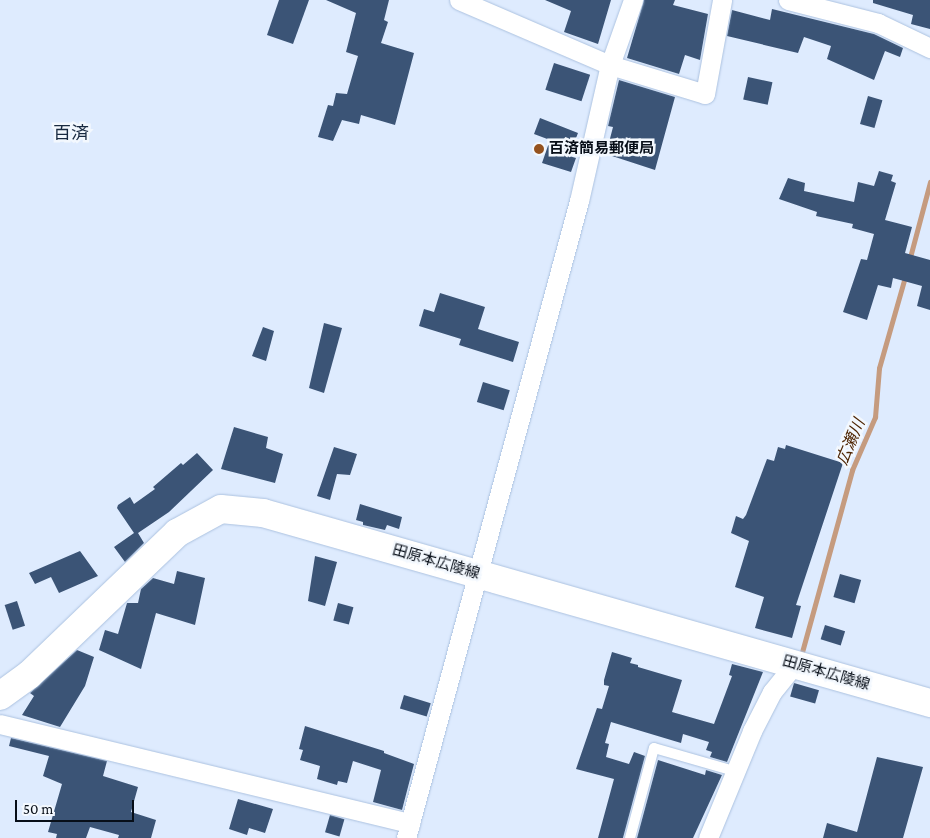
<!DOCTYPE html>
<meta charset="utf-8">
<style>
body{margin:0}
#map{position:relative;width:930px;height:838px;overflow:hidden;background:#deebfe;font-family:"Crimson Pro","Noto Sans JP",serif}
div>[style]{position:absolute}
.stream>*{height:5px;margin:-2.5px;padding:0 2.5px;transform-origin:2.5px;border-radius:2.5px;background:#c59b7f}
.building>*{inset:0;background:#3b5476;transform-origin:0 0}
.roads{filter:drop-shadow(0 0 1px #acc2e0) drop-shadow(0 0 1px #acc2e0)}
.lane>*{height:10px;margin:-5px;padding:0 5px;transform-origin:5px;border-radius:5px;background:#fff}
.street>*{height:19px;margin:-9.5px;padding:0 9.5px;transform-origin:9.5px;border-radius:9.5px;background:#fff}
.secondary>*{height:28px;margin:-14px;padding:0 14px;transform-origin:14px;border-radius:14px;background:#fff}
.dots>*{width:14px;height:14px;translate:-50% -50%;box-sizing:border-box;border:2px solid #f3f8fe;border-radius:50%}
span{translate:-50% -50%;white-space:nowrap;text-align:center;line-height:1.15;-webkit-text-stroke:5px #f3f8fe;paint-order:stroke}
.poi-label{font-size:15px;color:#070e18;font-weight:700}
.left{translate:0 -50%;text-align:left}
.street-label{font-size:15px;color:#070e18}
.water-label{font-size:16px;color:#4e2503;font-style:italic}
.quarter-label{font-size:18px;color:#192a41}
.scale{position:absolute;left:15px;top:800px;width:119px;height:22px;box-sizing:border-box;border:2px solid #070e18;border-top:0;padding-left:6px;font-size:15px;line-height:18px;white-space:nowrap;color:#070e18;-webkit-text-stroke:4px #f3f8fe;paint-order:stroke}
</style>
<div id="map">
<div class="stream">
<i style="left:909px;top:261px;width:82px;rotate:-75.1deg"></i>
<i style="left:802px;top:652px;width:189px;rotate:-74.6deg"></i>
<i style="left:852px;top:470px;width:58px;rotate:-66.5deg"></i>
<i style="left:875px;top:417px;width:49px;rotate:-85.3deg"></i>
<i style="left:879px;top:368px;width:95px;rotate:-74.1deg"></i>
</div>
<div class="building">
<i style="clip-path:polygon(279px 0,309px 0,293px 44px,267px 35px)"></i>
<i style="clip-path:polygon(326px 0,389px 0,384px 20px,388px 22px,381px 43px,414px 53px,395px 125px,361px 115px,359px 124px,342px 120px,333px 141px,318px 137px,328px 105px,333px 106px,336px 93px,347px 94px,358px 56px,346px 52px,356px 13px)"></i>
<i style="clip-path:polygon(545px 0,611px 0,598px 44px,564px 32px,571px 11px)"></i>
<i style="clip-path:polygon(644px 0,675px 0,673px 5px,708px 14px,700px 60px,685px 55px,679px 74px,627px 58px)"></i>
<i style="clip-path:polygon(873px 0,930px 0,930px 29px,911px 24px,913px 15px,873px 3px)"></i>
<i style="clip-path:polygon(772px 9px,874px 34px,903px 48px,900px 57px,885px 51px,874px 80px,827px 59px,831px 46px,804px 37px,798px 53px,727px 36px,732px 10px,770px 20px)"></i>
<i style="left:554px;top:63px;width:38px;height:28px;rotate:18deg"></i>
<i style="left:748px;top:77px;width:25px;height:23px;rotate:12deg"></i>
<i style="clip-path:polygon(619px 80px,675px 97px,655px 170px,606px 154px,613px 127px,608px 126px)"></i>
<i style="left:868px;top:96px;width:15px;height:29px;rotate:16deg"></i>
<i style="clip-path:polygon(540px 118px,578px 133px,569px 156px,576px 158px,571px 172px,542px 163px,550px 140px,534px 134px)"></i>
<i style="clip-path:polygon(879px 171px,893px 175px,891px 181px,896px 183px,885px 220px,912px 227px,905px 253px,930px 260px,930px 310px,917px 306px,922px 286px,893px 278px,891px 288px,878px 285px,867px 320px,843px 312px,861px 259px,867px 260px,874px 234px,852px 228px,853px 224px,816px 216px,817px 212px,779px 199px,788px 178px,805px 183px,804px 191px,854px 202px,858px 182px,874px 186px)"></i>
<i style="clip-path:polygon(440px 293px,485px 307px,478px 329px,519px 342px,513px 362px,459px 345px,461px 339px,419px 326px,424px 309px,434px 312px)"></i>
<i style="clip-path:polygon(324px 323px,342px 328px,324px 393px,309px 388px)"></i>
<i style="clip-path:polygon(263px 327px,274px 331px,266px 361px,252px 356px)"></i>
<i style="left:483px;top:382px;width:28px;height:21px;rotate:17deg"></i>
<i style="clip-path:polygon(234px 427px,268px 437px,266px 448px,283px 454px,275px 483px,221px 469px)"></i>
<i style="clip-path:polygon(786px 445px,843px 463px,796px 605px,801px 606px,792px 638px,755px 628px,764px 597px,735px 587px,749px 541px,731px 533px,736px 516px,743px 519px,746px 515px,767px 459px,774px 461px,778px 447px,785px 449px)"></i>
<i style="clip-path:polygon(334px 447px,357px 454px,350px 475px,337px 474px,330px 500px,317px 496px)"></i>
<i style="clip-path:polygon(197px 453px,213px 470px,169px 512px,138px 533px,144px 543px,125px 562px,114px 547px,134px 533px,117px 508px,118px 505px,130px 497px,134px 504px,155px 489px,153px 487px,181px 463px,183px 465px)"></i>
<i style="clip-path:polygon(360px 504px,402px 517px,399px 529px,387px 525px,385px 530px,363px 525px,363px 522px,356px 520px)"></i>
<i style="clip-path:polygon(80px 551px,98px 576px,59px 593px,51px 577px,35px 584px,29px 573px)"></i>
<i style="clip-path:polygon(315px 556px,337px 562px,325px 606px,308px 601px)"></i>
<i style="clip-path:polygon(177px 571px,205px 578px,195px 625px,156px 613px,141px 669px,99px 650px,105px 630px,118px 634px,127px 603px,138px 603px,141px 589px,153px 578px,174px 584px)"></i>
<i style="left:840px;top:574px;width:22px;height:24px;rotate:16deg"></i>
<i style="left:17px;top:601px;width:26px;height:13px;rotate:72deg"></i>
<i style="left:338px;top:603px;width:16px;height:18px;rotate:15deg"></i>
<i style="left:825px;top:625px;width:21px;height:15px;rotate:17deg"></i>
<i style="clip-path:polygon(77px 650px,94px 657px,85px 686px,60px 727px,22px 715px,34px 696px,30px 693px)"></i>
<i style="clip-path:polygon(612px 652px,632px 658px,630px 663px,638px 665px,638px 667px,682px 680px,672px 712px,714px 724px,732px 676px,729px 675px,732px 664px,763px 672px,727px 762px,710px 757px,712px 752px,706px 750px,709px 742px,683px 734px,681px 743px,611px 722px,605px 743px,609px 744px,606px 757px,629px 764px,634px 752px,645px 756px,623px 838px,598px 838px,614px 779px,576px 769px,597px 708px,602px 709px,609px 686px,604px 685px,604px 680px)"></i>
<i style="left:794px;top:683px;width:26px;height:14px;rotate:16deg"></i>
<i style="left:404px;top:695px;width:28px;height:14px;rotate:17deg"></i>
<i style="clip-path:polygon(305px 726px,384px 751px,384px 753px,414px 764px,402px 810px,373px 802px,381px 770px,353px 761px,347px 783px,338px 781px,337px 785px,317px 779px,320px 766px,300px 760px,303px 750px,299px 749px)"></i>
<i style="clip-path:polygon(11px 738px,107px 761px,103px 776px,138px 787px,131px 812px,156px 820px,151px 838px,118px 838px,119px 835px,90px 827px,86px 838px,56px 838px,57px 834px,48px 832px,62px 784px,43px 776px,49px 756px,9px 746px)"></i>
<i style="clip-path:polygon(877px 757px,923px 767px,903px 838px,823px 838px,827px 823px,857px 832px)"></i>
<i style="clip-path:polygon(658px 760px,705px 775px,706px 770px,722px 775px,693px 838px,637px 838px)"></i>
<i style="clip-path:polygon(238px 799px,273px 809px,265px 833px,249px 828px,247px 835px,229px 829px)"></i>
<i style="left:330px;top:815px;width:15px;height:18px;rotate:16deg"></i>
</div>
<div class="roads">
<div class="lane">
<i style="left:630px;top:838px;width:93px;rotate:-75.1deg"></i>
<i style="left:654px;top:748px;width:76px;rotate:16deg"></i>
</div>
<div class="street">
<i style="left:459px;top:0;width:164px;rotate:23.3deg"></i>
<i style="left:610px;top:65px;width:99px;rotate:17deg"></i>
<i style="left:705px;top:94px;width:96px;rotate:-79.7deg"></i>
<i style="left:788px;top:0;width:93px;rotate:14.3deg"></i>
<i style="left:878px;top:23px;width:58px;rotate:25.7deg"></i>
<i style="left:0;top:724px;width:422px;rotate:13.6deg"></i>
<i style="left:406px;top:838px;width:660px;rotate:-74.81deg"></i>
<i style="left:579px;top:201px;width:139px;rotate:-77.2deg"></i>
<i style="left:610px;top:65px;width:69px;rotate:-70.5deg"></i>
<i style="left:708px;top:838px;width:116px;rotate:-67.6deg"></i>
<i style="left:752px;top:731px;width:44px;rotate:-62.9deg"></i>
<i style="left:772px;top:692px;width:36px;rotate:-51deg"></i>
</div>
<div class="secondary">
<i style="left:0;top:696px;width:36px;rotate:-36deg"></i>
<i style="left:29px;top:675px;width:205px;rotate:-43.8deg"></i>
<i style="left:177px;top:533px;width:50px;rotate:-28.6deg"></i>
<i style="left:221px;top:509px;width:42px;rotate:5.4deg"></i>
<i style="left:263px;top:513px;width:694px;rotate:15.9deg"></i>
</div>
</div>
<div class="dots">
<i style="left:539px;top:149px;background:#94521f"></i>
</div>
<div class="poi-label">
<span class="left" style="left:549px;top:149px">百済簡易郵便局</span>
</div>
<div class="street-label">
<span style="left:436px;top:562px;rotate:16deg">田原本広陵線</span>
<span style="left:826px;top:673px;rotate:16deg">田原本広陵線</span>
</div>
<div class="water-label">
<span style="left:851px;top:442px;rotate:-67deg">広瀬川</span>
</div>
<div class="quarter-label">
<span style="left:71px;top:133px">百済</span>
</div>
<div class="scale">50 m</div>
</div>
